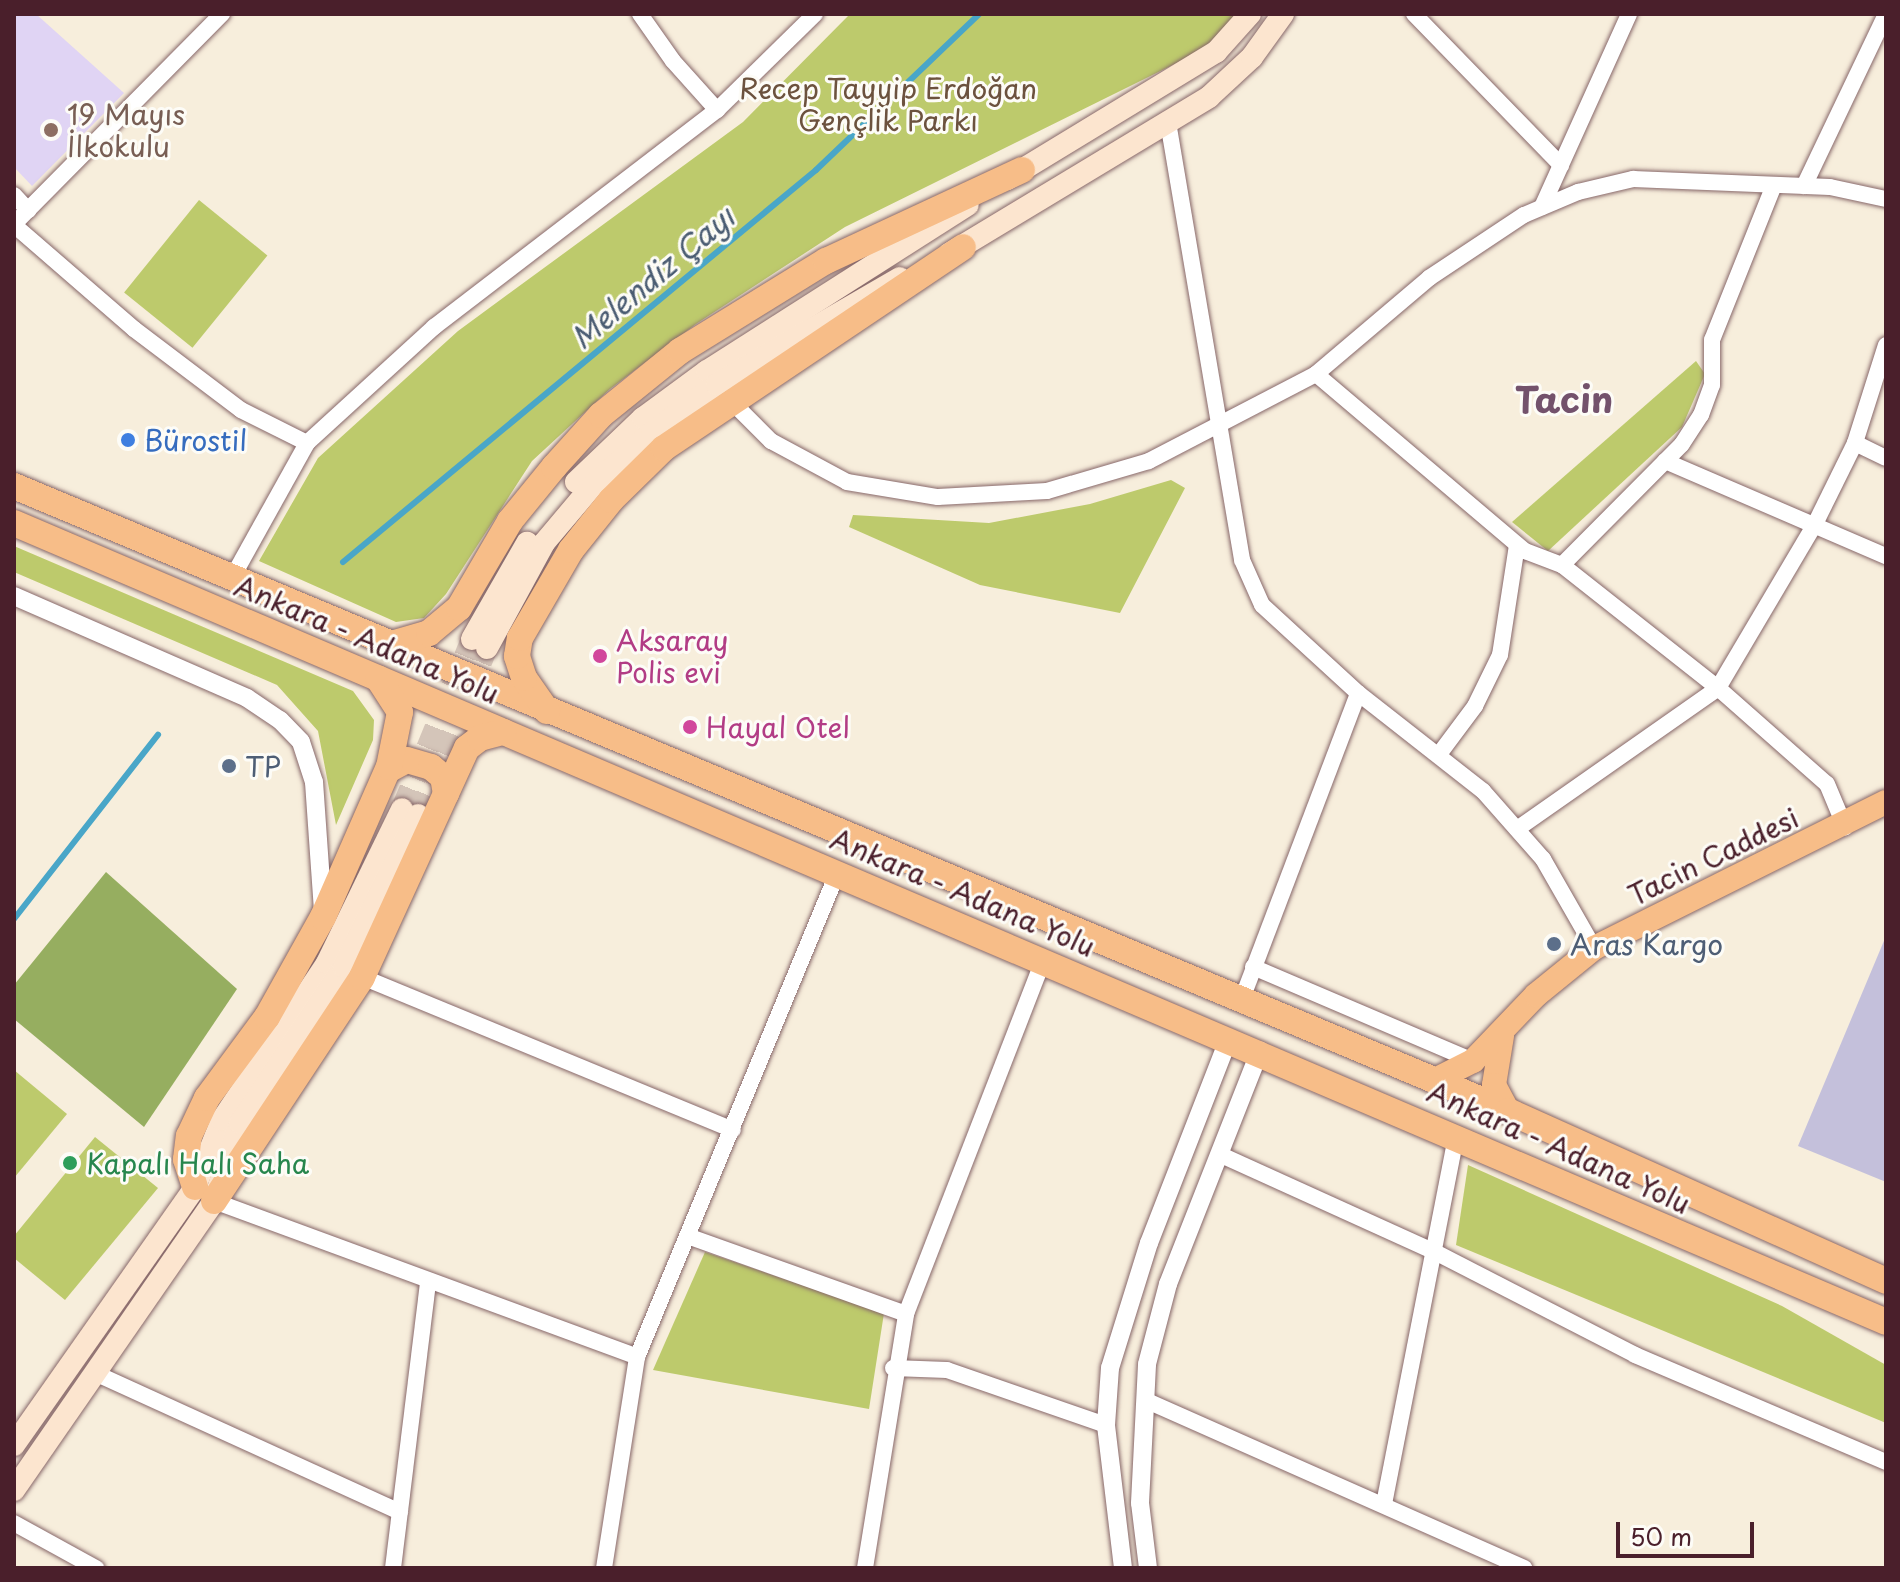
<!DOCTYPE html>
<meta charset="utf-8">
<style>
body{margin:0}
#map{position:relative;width:1900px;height:1582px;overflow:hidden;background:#f7eedc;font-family:"Playpen Sans",sans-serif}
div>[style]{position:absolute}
.built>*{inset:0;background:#e0d4f4}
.industrial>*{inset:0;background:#c4c0db}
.green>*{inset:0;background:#bdca6c;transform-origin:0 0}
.forest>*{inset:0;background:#96ae60}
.stream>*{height:6px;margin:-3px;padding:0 3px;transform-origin:3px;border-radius:3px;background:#49a6c8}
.secondary-tunnel>*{height:22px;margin-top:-11px;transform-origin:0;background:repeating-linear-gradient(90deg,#d4c5b9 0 22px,transparent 0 33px)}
.roads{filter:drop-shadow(0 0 2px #876769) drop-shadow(0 0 2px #876769)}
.minor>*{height:16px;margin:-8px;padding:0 8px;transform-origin:8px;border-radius:8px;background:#fff}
.tertiary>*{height:18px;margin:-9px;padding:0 9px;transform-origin:9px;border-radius:9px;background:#fff}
.secondary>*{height:22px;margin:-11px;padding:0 11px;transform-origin:11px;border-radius:11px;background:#fce5cf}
.primary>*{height:24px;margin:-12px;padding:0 12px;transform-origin:12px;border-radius:12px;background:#f7bd88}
.trunk>*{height:26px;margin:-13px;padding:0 13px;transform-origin:13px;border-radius:13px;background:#f7bd88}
.dots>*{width:22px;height:22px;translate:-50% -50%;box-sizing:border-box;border:4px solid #fdfcf7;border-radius:50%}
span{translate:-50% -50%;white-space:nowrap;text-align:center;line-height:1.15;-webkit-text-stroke:6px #fdfcf7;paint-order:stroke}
.park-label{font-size:28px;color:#6c523e}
.education-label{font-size:28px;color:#785e54}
.left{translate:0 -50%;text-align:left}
.shop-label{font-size:28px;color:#366cbe}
.street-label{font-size:28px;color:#4a1f2b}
.hotel-label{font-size:28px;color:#b23c85}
.service-label{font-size:28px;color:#4e5e75}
.leisure-label{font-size:28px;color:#27864d}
.water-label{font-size:30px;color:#4a5c72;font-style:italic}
.district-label{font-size:36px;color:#73526c;font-weight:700}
.frame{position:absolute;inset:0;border:16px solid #4a1f2b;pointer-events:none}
.scale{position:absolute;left:1616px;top:1522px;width:138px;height:36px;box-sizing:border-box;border:4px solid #4a1f2b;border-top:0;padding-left:10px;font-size:24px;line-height:28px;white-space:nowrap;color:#4a1f2b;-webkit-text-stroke:6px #fdfcf7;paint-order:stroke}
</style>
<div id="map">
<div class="built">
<i style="clip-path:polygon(14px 14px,36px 14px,124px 93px,32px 186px,14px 167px)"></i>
</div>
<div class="industrial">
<i style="clip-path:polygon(1886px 936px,1886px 1182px,1798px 1146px)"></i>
</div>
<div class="green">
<i style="clip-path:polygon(850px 14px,1239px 14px,1207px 48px,845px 227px,696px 324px,610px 389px,532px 461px,446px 594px,424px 618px,396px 622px,259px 561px,318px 458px,458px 331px,743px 122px)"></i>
<i style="left:199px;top:200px;width:88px;height:119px;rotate:39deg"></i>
<i style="clip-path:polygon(1696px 361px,1705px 374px,1682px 427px,1548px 551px,1512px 522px)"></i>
<i style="clip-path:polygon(1171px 480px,1185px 488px,1120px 613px,980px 585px,849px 527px,853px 515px,989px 523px,1090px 504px)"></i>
<i style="clip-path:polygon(14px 546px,353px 691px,374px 720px,373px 740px,336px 825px,318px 731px,277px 685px,14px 572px)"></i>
<i style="clip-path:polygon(14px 1070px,67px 1114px,14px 1178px)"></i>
<i style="clip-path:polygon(95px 1137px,158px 1188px,65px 1300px,14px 1258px,14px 1236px)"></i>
<i style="clip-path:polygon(1468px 1165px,1782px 1306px,1886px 1365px,1886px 1423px,1456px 1245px)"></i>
<i style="clip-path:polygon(705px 1252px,884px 1313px,869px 1409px,653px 1370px)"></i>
</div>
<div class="forest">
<i style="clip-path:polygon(106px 872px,237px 989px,144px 1127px,14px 1019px,14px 985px)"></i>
</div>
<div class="stream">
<i style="left:343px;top:562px;width:614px;rotate:-39.65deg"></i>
<i style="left:816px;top:170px;width:226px;rotate:-43.7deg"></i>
<i style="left:14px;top:919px;width:234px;rotate:-52deg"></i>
</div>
<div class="secondary-tunnel">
<i style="left:402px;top:809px;width:184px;rotate:-67.6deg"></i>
<i style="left:418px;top:815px;width:181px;rotate:-67.6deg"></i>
</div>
<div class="roads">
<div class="minor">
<i style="left:640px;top:14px;width:57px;rotate:54.9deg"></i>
<i style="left:673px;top:61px;width:66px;rotate:48.1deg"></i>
<i style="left:1414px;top:14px;width:211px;rotate:45.8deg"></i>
<i style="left:1168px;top:122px;width:444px;rotate:80.4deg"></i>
<i style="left:1242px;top:560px;width:49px;rotate:66deg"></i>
<i style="left:1262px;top:605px;width:130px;rotate:42.5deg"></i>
<i style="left:1358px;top:693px;width:159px;rotate:38.1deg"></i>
<i style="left:1483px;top:791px;width:91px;rotate:48.6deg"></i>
<i style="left:1543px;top:859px;width:103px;rotate:60.2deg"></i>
<i style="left:1804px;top:186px;width:191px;rotate:-64.5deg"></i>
<i style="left:14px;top:195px;width:21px;rotate:47deg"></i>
<i style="left:1542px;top:207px;width:212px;rotate:-65.7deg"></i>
<i style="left:14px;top:224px;width:296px;rotate:-45.3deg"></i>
<i style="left:14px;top:225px;width:159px;rotate:40.9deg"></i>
<i style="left:134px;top:329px;width:134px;rotate:37.1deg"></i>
<i style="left:241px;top:410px;width:74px;rotate:26.6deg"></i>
<i style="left:1886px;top:345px;width:103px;rotate:107.6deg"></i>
<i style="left:1855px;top:443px;width:34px;rotate:26deg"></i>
<i style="left:1316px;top:374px;width:274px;rotate:40.3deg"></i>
<i style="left:1525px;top:551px;width:40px;rotate:21deg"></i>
<i style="left:1562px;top:565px;width:199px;rotate:38.3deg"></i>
<i style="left:1718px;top:688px;width:145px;rotate:41.4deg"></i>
<i style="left:1827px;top:784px;width:47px;rotate:67.3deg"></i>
<i style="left:731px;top:401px;width:57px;rotate:45deg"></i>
<i style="left:771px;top:441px;width:86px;rotate:28.3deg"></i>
<i style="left:847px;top:482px;width:92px;rotate:9.4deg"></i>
<i style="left:938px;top:497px;width:109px;rotate:-3.2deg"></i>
<i style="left:1047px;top:491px;width:106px;rotate:-16.4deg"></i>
<i style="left:1149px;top:461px;width:188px;rotate:-27.5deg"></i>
<i style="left:1316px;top:374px;width:148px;rotate:-40.3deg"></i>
<i style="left:1429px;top:278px;width:114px;rotate:-33.6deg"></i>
<i style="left:1524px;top:215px;width:59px;rotate:-23.1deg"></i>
<i style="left:1578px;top:192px;width:57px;rotate:-13.3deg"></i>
<i style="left:1633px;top:179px;width:197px;rotate:2.3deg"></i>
<i style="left:1830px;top:187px;width:57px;rotate:12.1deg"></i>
<i style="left:1665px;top:461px;width:241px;rotate:23.3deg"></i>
<i style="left:1562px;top:565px;width:170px;rotate:-45.2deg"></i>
<i style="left:1682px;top:444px;width:35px;rotate:-57deg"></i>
<i style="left:1701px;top:415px;width:32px;rotate:-70deg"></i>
<i style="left:1712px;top:385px;width:45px;rotate:-90deg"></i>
<i style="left:1712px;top:340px;width:167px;rotate:-68.2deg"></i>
<i style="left:232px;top:578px;width:154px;rotate:-60.9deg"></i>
<i style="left:307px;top:443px;width:172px;rotate:-42.4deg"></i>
<i style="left:434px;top:327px;width:357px;rotate:-37.5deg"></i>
<i style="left:717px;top:110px;width:137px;rotate:-44.4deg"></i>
<i style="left:1440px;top:753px;width:59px;rotate:-53.3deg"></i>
<i style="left:1475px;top:706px;width:57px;rotate:-63.9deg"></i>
<i style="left:1500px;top:655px;width:111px;rotate:-81.2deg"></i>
<i style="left:1517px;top:829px;width:246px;rotate:-35deg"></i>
<i style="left:1718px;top:688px;width:191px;rotate:-59.4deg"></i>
<i style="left:1815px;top:524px;width:90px;rotate:-63.7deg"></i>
<i style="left:1253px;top:967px;width:239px;rotate:23.1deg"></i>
<i style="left:362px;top:977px;width:401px;rotate:22.4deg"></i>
<i style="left:1242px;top:999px;width:327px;rotate:-69.2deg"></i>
<i style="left:1219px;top:1154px;width:237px;rotate:24.4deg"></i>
<i style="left:1435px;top:1252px;width:225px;rotate:27.2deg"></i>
<i style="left:1635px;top:1355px;width:273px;rotate:23.1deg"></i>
<i style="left:214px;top:1201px;width:451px;rotate:20.2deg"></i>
<i style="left:690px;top:1237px;width:229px;rotate:19.6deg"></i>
<i style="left:893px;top:1368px;width:54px;rotate:2.1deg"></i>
<i style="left:947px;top:1370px;width:168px;rotate:19.1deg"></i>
<i style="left:95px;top:1373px;width:335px;rotate:24.5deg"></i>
<i style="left:1145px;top:1400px;width:415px;rotate:23.9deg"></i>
<i style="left:1384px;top:1504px;width:374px;rotate:-78.9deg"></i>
<i style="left:14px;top:1523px;width:94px;rotate:28.8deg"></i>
<i style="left:393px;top:1568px;width:289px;rotate:-83deg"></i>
<i style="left:604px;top:1568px;width:214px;rotate:-81.1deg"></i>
<i style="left:637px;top:1357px;width:523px;rotate:-67.51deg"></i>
<i style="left:865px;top:1568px;width:257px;rotate:-80.8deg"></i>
<i style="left:906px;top:1314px;width:380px;rotate:-68.8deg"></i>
</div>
<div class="tertiary">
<i style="left:14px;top:596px;width:254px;rotate:23.6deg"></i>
<i style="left:247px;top:698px;width:40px;rotate:34deg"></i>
<i style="left:280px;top:720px;width:30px;rotate:46deg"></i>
<i style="left:301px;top:742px;width:42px;rotate:72deg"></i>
<i style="left:314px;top:782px;width:130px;rotate:86deg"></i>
<i style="left:1123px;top:1568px;width:144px;rotate:-96.8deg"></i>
<i style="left:1106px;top:1425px;width:57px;rotate:-86deg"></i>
<i style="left:1110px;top:1368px;width:131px;rotate:-72.7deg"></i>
<i style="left:1149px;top:1243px;width:220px;rotate:-68.7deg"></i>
<i style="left:1148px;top:1568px;width:65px;rotate:-97deg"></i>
<i style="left:1140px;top:1503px;width:139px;rotate:-87.1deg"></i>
<i style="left:1147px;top:1364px;width:83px;rotate:-75.3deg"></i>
<i style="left:1168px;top:1284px;width:251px;rotate:-68.5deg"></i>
</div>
<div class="secondary">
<i style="left:1007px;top:179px;width:245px;rotate:-31.3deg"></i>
<i style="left:1216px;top:52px;width:51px;rotate:-48.2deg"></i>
<i style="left:949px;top:254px;width:304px;rotate:-31.1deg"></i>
<i style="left:1209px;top:97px;width:59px;rotate:-42.9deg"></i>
<i style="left:1252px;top:57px;width:53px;rotate:-54.2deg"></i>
<i style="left:576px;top:482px;width:93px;rotate:-43.7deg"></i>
<i style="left:643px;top:418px;width:79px;rotate:-36.3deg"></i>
<i style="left:707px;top:371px;width:309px;rotate:-32.5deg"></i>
<i style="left:472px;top:639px;width:111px;rotate:-60.2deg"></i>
<i style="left:487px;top:648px;width:119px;rotate:-61.5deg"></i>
<i style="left:544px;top:543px;width:76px;rotate:-49.8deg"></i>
<i style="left:593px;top:485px;width:79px;rotate:-41.9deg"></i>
<i style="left:652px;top:432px;width:81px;rotate:-36.4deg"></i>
<i style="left:717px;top:384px;width:211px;rotate:-30.1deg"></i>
<i style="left:14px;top:1445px;width:315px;rotate:-54.9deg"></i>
<i style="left:195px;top:1187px;width:72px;rotate:-68.1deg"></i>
<i style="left:222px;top:1120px;width:189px;rotate:-56.2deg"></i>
<i style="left:327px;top:963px;width:171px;rotate:-64deg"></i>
<i style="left:14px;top:1490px;width:351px;rotate:-55.3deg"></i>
<i style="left:214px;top:1201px;width:82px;rotate:-71.6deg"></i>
<i style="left:240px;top:1123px;width:187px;rotate:-56.3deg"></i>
<i style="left:344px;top:967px;width:169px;rotate:-64deg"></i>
</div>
<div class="primary">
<i style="left:1502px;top:1036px;width:50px;rotate:99.3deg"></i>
<i style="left:1494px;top:1085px;width:30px;rotate:62deg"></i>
<i style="left:1433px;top:1081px;width:45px;rotate:-26.6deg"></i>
<i style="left:1473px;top:1061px;width:91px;rotate:-46.3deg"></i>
<i style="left:1536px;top:995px;width:75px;rotate:-39deg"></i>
<i style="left:1594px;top:948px;width:326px;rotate:-26.6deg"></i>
</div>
<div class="trunk">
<i style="left:14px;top:486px;width:1619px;rotate:22.7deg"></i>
<i style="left:1508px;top:1111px;width:414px;rotate:24.2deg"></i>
<i style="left:14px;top:523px;width:2035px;rotate:23.11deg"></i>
<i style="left:388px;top:645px;width:43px;rotate:-16.3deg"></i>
<i style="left:429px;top:633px;width:39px;rotate:-40deg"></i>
<i style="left:459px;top:608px;width:101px;rotate:-59.6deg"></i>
<i style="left:510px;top:521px;width:70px;rotate:-50.8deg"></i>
<i style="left:554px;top:467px;width:70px;rotate:-47.9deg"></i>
<i style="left:601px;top:415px;width:102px;rotate:-39deg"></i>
<i style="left:680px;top:351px;width:172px;rotate:-31.7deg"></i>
<i style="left:826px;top:261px;width:216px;rotate:-24.9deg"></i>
<i style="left:547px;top:711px;width:40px;rotate:-124.9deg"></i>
<i style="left:524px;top:678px;width:23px;rotate:-108deg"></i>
<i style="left:517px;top:656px;width:18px;rotate:-81deg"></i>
<i style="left:520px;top:638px;width:102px;rotate:-59.9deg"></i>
<i style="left:571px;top:550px;width:64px;rotate:-51.3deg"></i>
<i style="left:611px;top:500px;width:74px;rotate:-44.5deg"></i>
<i style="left:664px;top:448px;width:360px;rotate:-33.9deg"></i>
<i style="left:388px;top:770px;width:21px;rotate:-28deg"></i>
<i style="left:407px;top:760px;width:25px;rotate:16deg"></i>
<i style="left:431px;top:767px;width:16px;rotate:40deg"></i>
<i style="left:443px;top:777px;width:17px;rotate:80deg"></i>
<i style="left:195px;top:1187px;width:29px;rotate:-108deg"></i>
<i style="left:186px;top:1159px;width:23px;rotate:-83deg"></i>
<i style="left:189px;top:1136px;width:42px;rotate:-64.7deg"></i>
<i style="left:207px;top:1098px;width:101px;rotate:-53.5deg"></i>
<i style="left:267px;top:1017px;width:115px;rotate:-60.8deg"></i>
<i style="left:323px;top:917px;width:164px;rotate:-66.3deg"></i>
<i style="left:389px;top:767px;width:56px;rotate:-78.7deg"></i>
<i style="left:400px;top:712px;width:40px;rotate:-122.9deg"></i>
<i style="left:214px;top:1201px;width:268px;rotate:-56.5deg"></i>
<i style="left:362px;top:977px;width:252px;rotate:-65.4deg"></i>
<i style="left:467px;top:748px;width:16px;rotate:-38deg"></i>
<i style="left:480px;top:738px;width:24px;rotate:-15deg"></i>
</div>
</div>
<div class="dots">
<i style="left:51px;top:130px;background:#8d6e63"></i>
<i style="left:128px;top:440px;background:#3f7fe0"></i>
<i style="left:600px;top:656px;background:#d1479c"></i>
<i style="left:690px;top:727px;background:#d1479c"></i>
<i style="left:229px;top:766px;background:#5c6f8a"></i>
<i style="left:1554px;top:944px;background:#5c6f8a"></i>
<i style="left:70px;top:1163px;background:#2e9e5b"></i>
</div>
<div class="park-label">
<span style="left:888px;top:104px">Recep Tayyip Erdoğan<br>Gençlik Parkı</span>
</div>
<div class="education-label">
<span class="left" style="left:67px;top:130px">19 Mayıs<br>İlkokulu</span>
</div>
<div class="shop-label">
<span class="left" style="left:144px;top:440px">Bürostil</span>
</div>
<div class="street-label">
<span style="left:367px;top:639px;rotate:23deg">Ankara - Adana Yolu</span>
<span style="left:1713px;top:856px;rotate:-26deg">Tacin Caddesi</span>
<span style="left:963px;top:892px;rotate:23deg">Ankara - Adana Yolu</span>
<span style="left:1559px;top:1147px;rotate:24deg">Ankara - Adana Yolu</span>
</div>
<div class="hotel-label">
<span class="left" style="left:616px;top:656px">Aksaray<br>Polis evi</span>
<span class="left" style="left:706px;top:727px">Hayal Otel</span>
</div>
<div class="service-label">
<span class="left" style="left:245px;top:766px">TP</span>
<span class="left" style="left:1570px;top:944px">Aras Kargo</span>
</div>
<div class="leisure-label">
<span class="left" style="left:86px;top:1163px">Kapalı Halı Saha</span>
</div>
<div class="water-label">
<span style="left:652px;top:277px;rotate:-40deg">Melendiz Çayı</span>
</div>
<div class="district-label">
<span style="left:1564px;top:399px">Tacin</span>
</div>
<div class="frame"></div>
<div class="scale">50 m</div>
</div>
